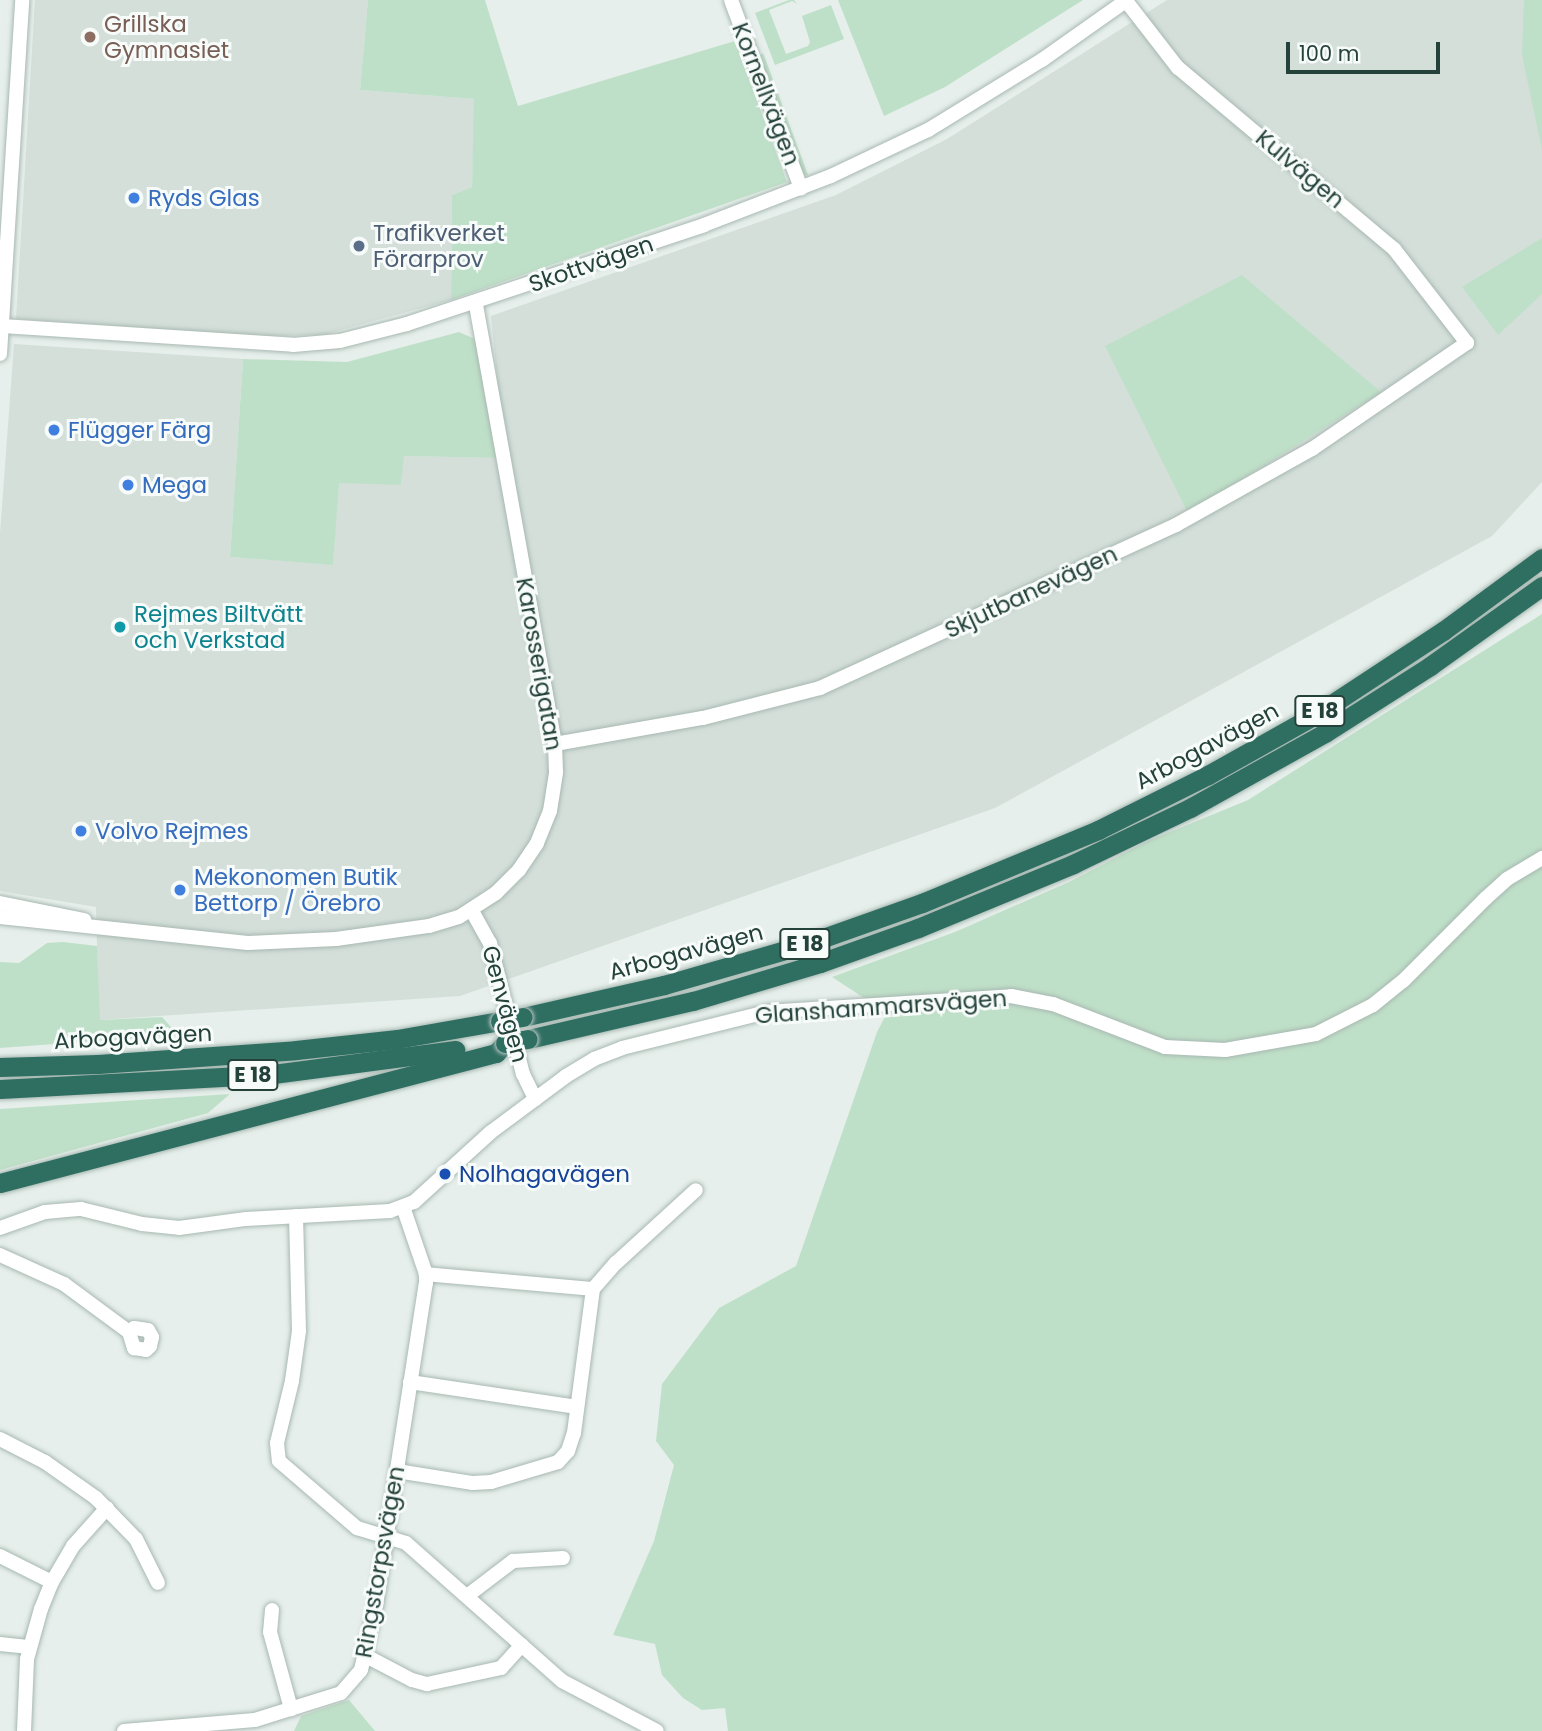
<!DOCTYPE html>
<meta charset="utf-8">
<style>
body{margin:0}
#map{position:relative;width:1542px;height:1731px;overflow:hidden;background:#e6efeb;font-family:Poppins,sans-serif}
div>[style]{position:absolute}
.built>*{inset:0;background:#d4dfda}
.green>*{inset:0;background:#bfe0c8}
.roads{filter:drop-shadow(0 0 2px #a8b8b2) drop-shadow(0 0 2px #a8b8b2)}
.minor>*{height:14px;margin:-7px;padding:0 7px;transform-origin:7px;border-radius:7px;background:#fff}
.highway>*{height:19px;margin:-9.5px;padding:0 9.5px;transform-origin:9.5px;border-radius:9.5px;background:#2f6f62}
.bridges{filter:drop-shadow(0 0 2px #c2cac8) drop-shadow(0 0 2px #c2cac8)}
.highway-bridge>*{height:19px;margin:-9.5px;padding:0 9.5px;transform-origin:9.5px;border-radius:9.5px;background:#2f6f62}
.dots>*{width:19px;height:19px;translate:-50% -50%;box-sizing:border-box;border:4px solid #f7fbf9;border-radius:50%}
span{translate:-50% -50%;white-space:nowrap;text-align:center;line-height:1.15;-webkit-text-stroke:6px #f7fbf9;paint-order:stroke}
.shield-label span{padding:2px 5px;background:#f7fbf9;border:2px solid;border-radius:5px;-webkit-text-stroke-width:0}
.shield-label{font-size:21px;color:#24423a;font-weight:700}
.education-label{font-size:23px;color:#785e54}
.left{translate:0 -50%;text-align:left}
.street-label{font-size:23px;color:#24423a}
.shop-label{font-size:23px;color:#366cbe}
.service-label{font-size:23px;color:#4e5e75}
.culture-label{font-size:23px;color:#0d838f}
.transit-label{font-size:23px;color:#164399}
.scale{position:absolute;left:1286px;top:42px;width:154px;height:32px;box-sizing:border-box;border:4px solid #24423a;border-top:0;padding-left:9px;font-size:21px;line-height:24px;white-space:nowrap;color:#24423a;-webkit-text-stroke:5px #f7fbf9;paint-order:stroke}
</style>
<div id="map">
<div class="built">
<i style="clip-path:polygon(35px 0,368px 0,360px 90px,475px 99px,472px 187px,452px 195px,451px 300px,323px 335px,260px 336px,16px 319px)"></i>
<i style="clip-path:polygon(1167px 0,1542px 0,1542px 482px,1492px 536px,995px 808px,460px 996px,99px 1020px,96px 907px,0 891px,0 533px,14px 344px,243px 359px,230px 557px,333px 564px,338px 482px,401px 484px,403px 456px,505px 458px,491px 316px,836px 195px,947px 139px)"></i>
</div>
<div class="green">
<i style="clip-path:polygon(368px 0,485px 0,518px 106px,735px 41px,787px 182px,451px 300px,452px 195px,472px 187px,474px 99px,360px 90px)"></i>
<i style="clip-path:polygon(789px 0,794px 0,797px 4px,792px 1px,769px 10px,786px 54px,808px 46px,810px 42px,802px 16px,831px 5px,844px 39px,775px 65px,755px 13px)"></i>
<i style="clip-path:polygon(838px 0,1083px 0,945px 87px,884px 116px)"></i>
<i style="clip-path:polygon(1524px 0,1542px 0,1542px 150px,1522px 55px)"></i>
<i style="clip-path:polygon(763px 53px,765px 58px,808px 175px,803px 174px,759px 56px)"></i>
<i style="clip-path:polygon(1542px 238px,1542px 294px,1498px 335px,1462px 287px)"></i>
<i style="clip-path:polygon(1242px 275px,1381px 392px,1188px 513px,1105px 346px)"></i>
<i style="clip-path:polygon(459px 332px,477px 340px,497px 458px,404px 456px,401px 485px,339px 483px,333px 565px,230px 557px,243px 359px,347px 362px)"></i>
<i style="clip-path:polygon(1542px 614px,1542px 1731px,728px 1731px,725px 1708px,702px 1710px,683px 1698px,662px 1675px,655px 1644px,613px 1635px,654px 1541px,674px 1465px,656px 1441px,662px 1384px,719px 1308px,796px 1266px,877px 1032px,887px 1013px,832px 977px,955px 932px,1069px 882px,1148px 841px,1248px 800px)"></i>
<i style="clip-path:polygon(63px 942px,97px 946px,100px 1020px,162px 1017px,178px 1035px,0 1048px,0 962px,19px 963px,47px 943px)"></i>
<i style="clip-path:polygon(230px 1094px,208px 1113px,0 1170px,0 1109px)"></i>
<i style="clip-path:polygon(349px 1700px,375px 1731px,294px 1731px,301px 1716px)"></i>
</div>
<div class="roads">
<div class="minor">
<i style="left:731px;top:0;width:201px;rotate:69.6deg"></i>
<i style="left:2px;top:326px;width:292px;rotate:3.7deg"></i>
<i style="left:293px;top:345px;width:47px;rotate:-4.9deg"></i>
<i style="left:340px;top:341px;width:69px;rotate:-14.2deg"></i>
<i style="left:407px;top:324px;width:313px;rotate:-18.4deg"></i>
<i style="left:704px;top:225px;width:136px;rotate:-21.1deg"></i>
<i style="left:831px;top:176px;width:107px;rotate:-25.4deg"></i>
<i style="left:928px;top:130px;width:134px;rotate:-31.6deg"></i>
<i style="left:1042px;top:60px;width:104px;rotate:-35.2deg"></i>
<i style="left:0;top:354px;width:355px;rotate:-86.4deg"></i>
<i style="left:555px;top:744px;width:150px;rotate:-10deg"></i>
<i style="left:703px;top:718px;width:121px;rotate:-14.4deg"></i>
<i style="left:820px;top:688px;width:392px;rotate:-24.6deg"></i>
<i style="left:1176px;top:525px;width:156px;rotate:-29.2deg"></i>
<i style="left:1312px;top:449px;width:188px;rotate:-34.4deg"></i>
<i style="left:1467px;top:343px;width:119px;rotate:-127.8deg"></i>
<i style="left:1394px;top:249px;width:282px;rotate:-140deg"></i>
<i style="left:1178px;top:68px;width:85px;rotate:-127.8deg"></i>
<i style="left:0;top:903px;width:86px;rotate:11.4deg"></i>
<i style="left:472px;top:911px;width:37px;rotate:61deg"></i>
<i style="left:490px;top:943px;width:135px;rotate:75.9deg"></i>
<i style="left:523px;top:1074px;width:28px;rotate:64deg"></i>
<i style="left:0;top:917px;width:249px;rotate:6deg"></i>
<i style="left:248px;top:943px;width:88px;rotate:-2.6deg"></i>
<i style="left:336px;top:939px;width:94px;rotate:-8deg"></i>
<i style="left:429px;top:926px;width:31px;rotate:-17deg"></i>
<i style="left:459px;top:917px;width:44px;rotate:-33deg"></i>
<i style="left:496px;top:893px;width:33px;rotate:-45deg"></i>
<i style="left:519px;top:870px;width:32px;rotate:-56deg"></i>
<i style="left:537px;top:843px;width:35px;rotate:-68deg"></i>
<i style="left:550px;top:811px;width:39px;rotate:-81deg"></i>
<i style="left:556px;top:772px;width:28px;rotate:-92deg"></i>
<i style="left:555px;top:744px;width:448px;rotate:-100.2deg"></i>
<i style="left:296px;top:1216px;width:115px;rotate:88.5deg"></i>
<i style="left:299px;top:1331px;width:50px;rotate:98deg"></i>
<i style="left:292px;top:1381px;width:64px;rotate:103.6deg"></i>
<i style="left:277px;top:1443px;width:18px;rotate:84deg"></i>
<i style="left:279px;top:1461px;width:103px;rotate:40.7deg"></i>
<i style="left:357px;top:1528px;width:51px;rotate:17deg"></i>
<i style="left:406px;top:1543px;width:208px;rotate:41.5deg"></i>
<i style="left:562px;top:1681px;width:107px;rotate:27.8deg"></i>
<i style="left:0;top:1228px;width:48px;rotate:-19.6deg"></i>
<i style="left:45px;top:1212px;width:36px;rotate:-5deg"></i>
<i style="left:81px;top:1209px;width:63px;rotate:13.8deg"></i>
<i style="left:142px;top:1224px;width:37px;rotate:6deg"></i>
<i style="left:179px;top:1228px;width:68px;rotate:-7.7deg"></i>
<i style="left:246px;top:1219px;width:144px;rotate:-3.2deg"></i>
<i style="left:390px;top:1211px;width:26px;rotate:-21deg"></i>
<i style="left:414px;top:1202px;width:104px;rotate:-42.3deg"></i>
<i style="left:491px;top:1132px;width:94px;rotate:-36.7deg"></i>
<i style="left:566px;top:1076px;width:33px;rotate:-31deg"></i>
<i style="left:594px;top:1059px;width:30px;rotate:-21deg"></i>
<i style="left:622px;top:1048px;width:148px;rotate:-14deg"></i>
<i style="left:766px;top:1012px;width:246px;rotate:-3.7deg"></i>
<i style="left:1011px;top:996px;width:43px;rotate:10.8deg"></i>
<i style="left:1053px;top:1004px;width:120px;rotate:21deg"></i>
<i style="left:1165px;top:1047px;width:60px;rotate:2.9deg"></i>
<i style="left:1225px;top:1050px;width:92px;rotate:-10deg"></i>
<i style="left:1316px;top:1034px;width:64px;rotate:-27deg"></i>
<i style="left:1373px;top:1005px;width:38px;rotate:-39deg"></i>
<i style="left:1403px;top:981px;width:117px;rotate:-45deg"></i>
<i style="left:1486px;top:898px;width:28px;rotate:-42deg"></i>
<i style="left:1507px;top:879px;width:41px;rotate:-31deg"></i>
<i style="left:0;top:1255px;width:70px;rotate:24.4deg"></i>
<i style="left:64px;top:1284px;width:81px;rotate:36.4deg"></i>
<i style="left:129px;top:1332px;width:17px;rotate:73deg"></i>
<i style="left:134px;top:1348px;width:12px;rotate:9deg"></i>
<i style="left:146px;top:1350px;width:6px;rotate:-45deg"></i>
<i style="left:150px;top:1346px;width:9px;rotate:-77deg"></i>
<i style="left:152px;top:1337px;width:8px;rotate:-120deg"></i>
<i style="left:148px;top:1330px;width:14px;rotate:-172deg"></i>
<i style="left:134px;top:1328px;width:6px;rotate:141deg"></i>
<i style="left:593px;top:1289px;width:35px;rotate:-49deg"></i>
<i style="left:616px;top:1263px;width:108px;rotate:-42.4deg"></i>
<i style="left:410px;top:1382px;width:169px;rotate:8.5deg"></i>
<i style="left:0;top:1439px;width:51px;rotate:27.1deg"></i>
<i style="left:45px;top:1462px;width:62px;rotate:35.2deg"></i>
<i style="left:96px;top:1498px;width:57px;rotate:45.7deg"></i>
<i style="left:136px;top:1539px;width:49px;rotate:63.4deg"></i>
<i style="left:397px;top:1471px;width:77px;rotate:9deg"></i>
<i style="left:473px;top:1483px;width:18px;rotate:-3deg"></i>
<i style="left:491px;top:1482px;width:70px;rotate:-16.6deg"></i>
<i style="left:558px;top:1462px;width:15px;rotate:-48deg"></i>
<i style="left:568px;top:1451px;width:19px;rotate:-72deg"></i>
<i style="left:574px;top:1433px;width:145px;rotate:-82.5deg"></i>
<i style="left:593px;top:1289px;width:168px;rotate:-174.9deg"></i>
<i style="left:0;top:1556px;width:58px;rotate:26.6deg"></i>
<i style="left:467px;top:1596px;width:58px;rotate:-37.3deg"></i>
<i style="left:513px;top:1561px;width:50px;rotate:-3.4deg"></i>
<i style="left:272px;top:1610px;width:22px;rotate:95deg"></i>
<i style="left:270px;top:1632px;width:80px;rotate:74.7deg"></i>
<i style="left:0;top:1644px;width:30px;rotate:6deg"></i>
<i style="left:366px;top:1656px;width:52px;rotate:27.6deg"></i>
<i style="left:412px;top:1680px;width:16px;rotate:15deg"></i>
<i style="left:427px;top:1684px;width:76px;rotate:-12.2deg"></i>
<i style="left:501px;top:1668px;width:31px;rotate:-48deg"></i>
<i style="left:24px;top:1731px;width:72px;rotate:-87.6deg"></i>
<i style="left:27px;top:1659px;width:52px;rotate:-74.4deg"></i>
<i style="left:41px;top:1609px;width:29px;rotate:-68deg"></i>
<i style="left:52px;top:1582px;width:42px;rotate:-59.7deg"></i>
<i style="left:73px;top:1546px;width:51px;rotate:-48.2deg"></i>
<i style="left:124px;top:1731px;width:131px;rotate:-4.8deg"></i>
<i style="left:255px;top:1720px;width:90px;rotate:-17.4deg"></i>
<i style="left:341px;top:1693px;width:30px;rotate:-49deg"></i>
<i style="left:361px;top:1670px;width:67px;rotate:-77deg"></i>
<i style="left:376px;top:1605px;width:326px;rotate:-81.2deg"></i>
<i style="left:426px;top:1283px;width:9px;rotate:-90deg"></i>
<i style="left:426px;top:1274px;width:71px;rotate:-108.9deg"></i>
</div>
<div class="highway">
<i style="left:523px;top:1017px;width:145px;rotate:-12.8deg"></i>
<i style="left:664px;top:985px;width:148px;rotate:-16.1deg"></i>
<i style="left:806px;top:944px;width:123px;rotate:-19.5deg"></i>
<i style="left:922px;top:903px;width:191px;rotate:-22.5deg"></i>
<i style="left:1098px;top:830px;width:123px;rotate:-26.6deg"></i>
<i style="left:1208px;top:775px;width:123px;rotate:-29.3deg"></i>
<i style="left:1315px;top:715px;width:153px;rotate:-33.3deg"></i>
<i style="left:1443px;top:631px;width:123px;rotate:-36.4deg"></i>
<i style="left:528px;top:1039px;width:169px;rotate:-13deg"></i>
<i style="left:693px;top:1001px;width:133px;rotate:-16.7deg"></i>
<i style="left:820px;top:963px;width:104px;rotate:-19.7deg"></i>
<i style="left:918px;top:928px;width:168px;rotate:-22.4deg"></i>
<i style="left:1073px;top:864px;width:130px;rotate:-25.6deg"></i>
<i style="left:1190px;top:808px;width:154px;rotate:-29.1deg"></i>
<i style="left:1325px;top:733px;width:125px;rotate:-32.5deg"></i>
<i style="left:1430px;top:666px;width:138px;rotate:-35.5deg"></i>
<i style="left:0;top:1067px;width:98px;rotate:-1.8deg"></i>
<i style="left:98px;top:1064px;width:198px;rotate:-4deg"></i>
<i style="left:296px;top:1050px;width:102px;rotate:-6.2deg"></i>
<i style="left:397px;top:1039px;width:105px;rotate:-9.9deg"></i>
<i style="left:0;top:1089px;width:273px;rotate:-3.1deg"></i>
<i style="left:273px;top:1074px;width:184px;rotate:-7.5deg"></i>
<i style="left:0;top:1183px;width:513px;rotate:-14.69deg"></i>
<i style="left:496px;top:1053px;width:13px;rotate:-48deg"></i>
</div>
</div>
<div class="bridges">
<div class="highway-bridge">
<i style="left:500px;top:1021px;width:23px;rotate:-10deg"></i>
<i style="left:505px;top:1043px;width:23px;rotate:-10deg"></i>
</div>
</div>
<div class="dots">
<i style="left:90px;top:37px;background:#8d6e63"></i>
<i style="left:134px;top:198px;background:#3f7fe0"></i>
<i style="left:359px;top:246px;background:#5c6f8a"></i>
<i style="left:54px;top:430px;background:#3f7fe0"></i>
<i style="left:128px;top:485px;background:#3f7fe0"></i>
<i style="left:120px;top:627px;background:#0f9aa8"></i>
<i style="left:81px;top:831px;background:#3f7fe0"></i>
<i style="left:180px;top:890px;background:#3f7fe0"></i>
<i style="left:445px;top:1174px;background:#1a4fb4"></i>
</div>
<div class="shield-label">
<span style="left:1320px;top:711px">E 18</span>
<span style="left:805px;top:944px">E 18</span>
<span style="left:253px;top:1075px">E 18</span>
</div>
<div class="education-label">
<span class="left" style="left:104px;top:37px">Grillska<br>Gymnasiet</span>
</div>
<div class="street-label">
<span style="left:766px;top:94px;rotate:69deg">Kornellvägen</span>
<span style="left:1300px;top:169px;rotate:40deg">Kulvägen</span>
<span style="left:591px;top:264px;rotate:-19deg">Skottvägen</span>
<span style="left:1031px;top:592px;rotate:-25deg">Skjutbanevägen</span>
<span style="left:539px;top:664px;rotate:80deg">Karosserigatan</span>
<span style="left:1207px;top:746px;rotate:-28deg">Arbogavägen</span>
<span style="left:686px;top:952px;rotate:-15deg">Arbogavägen</span>
<span style="left:505px;top:1004px;rotate:75deg">Genvägen</span>
<span style="left:881px;top:1007px;rotate:-4deg">Glanshammarsvägen</span>
<span style="left:133px;top:1037px;rotate:-3deg">Arbogavägen</span>
<span style="left:380px;top:1562px;rotate:-80deg">Ringstorpsvägen</span>
</div>
<div class="shop-label">
<span class="left" style="left:148px;top:198px">Ryds Glas</span>
<span class="left" style="left:68px;top:430px">Flügger Färg</span>
<span class="left" style="left:142px;top:485px">Mega</span>
<span class="left" style="left:95px;top:831px">Volvo Rejmes</span>
<span class="left" style="left:194px;top:890px">Mekonomen Butik<br>Bettorp / Örebro</span>
</div>
<div class="service-label">
<span class="left" style="left:373px;top:246px">Trafikverket<br>Förarprov</span>
</div>
<div class="culture-label">
<span class="left" style="left:134px;top:627px">Rejmes Biltvätt<br>och Verkstad</span>
</div>
<div class="transit-label">
<span class="left" style="left:459px;top:1174px">Nolhagavägen</span>
</div>
<div class="scale">100 m</div>
</div>
